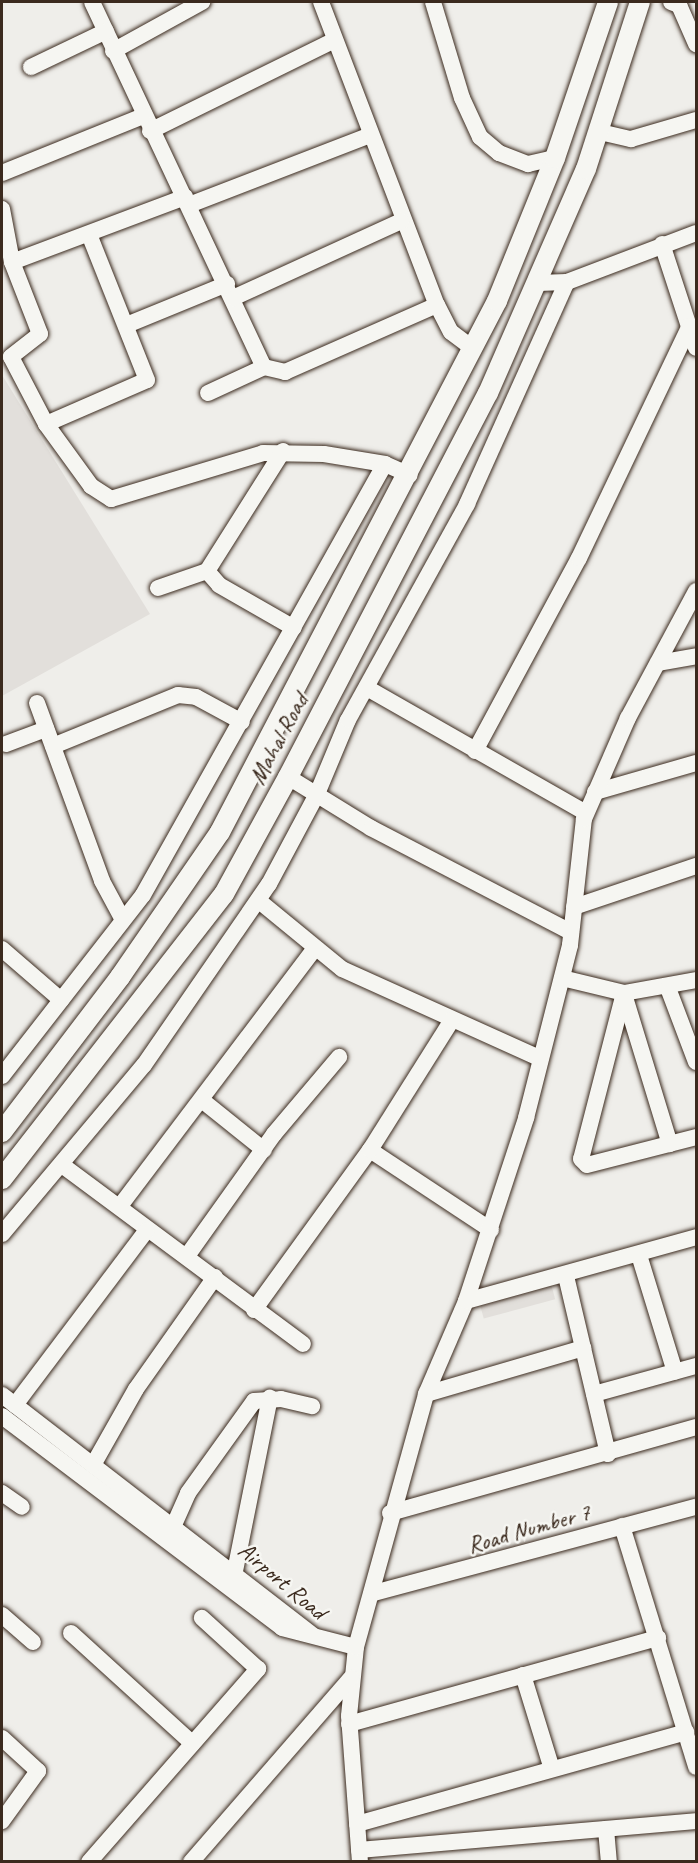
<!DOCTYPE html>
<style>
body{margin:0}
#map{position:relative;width:698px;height:1863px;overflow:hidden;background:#efeeea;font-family:Caveat,sans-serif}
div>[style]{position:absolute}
.built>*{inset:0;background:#e2dfdb;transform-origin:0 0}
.roads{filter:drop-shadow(0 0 2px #3b2a1e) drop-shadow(0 0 2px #3b2a1e)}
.minor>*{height:16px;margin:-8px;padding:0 8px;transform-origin:8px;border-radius:8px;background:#f6f6f2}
.major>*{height:20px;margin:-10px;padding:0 10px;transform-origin:10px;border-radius:10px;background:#f6f6f2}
span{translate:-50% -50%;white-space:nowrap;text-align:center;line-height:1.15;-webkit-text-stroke:5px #f6f6f2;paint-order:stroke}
.street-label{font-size:24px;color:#3b2a1e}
.frame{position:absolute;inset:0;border:3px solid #3b2a1e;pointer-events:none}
</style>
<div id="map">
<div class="built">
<i style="clip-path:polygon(2px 375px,150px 614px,2px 696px)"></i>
<i style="left:550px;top:1280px;width:20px;height:74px;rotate:75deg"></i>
</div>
<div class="roads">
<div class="minor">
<i style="left:92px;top:2px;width:403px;rotate:64.8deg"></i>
<i style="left:264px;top:367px;width:22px;rotate:13deg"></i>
<i style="left:285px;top:372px;width:166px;rotate:-23.8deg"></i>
<i style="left:437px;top:305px;width:30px;rotate:63deg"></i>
<i style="left:451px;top:332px;width:26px;rotate:37deg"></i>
<i style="left:321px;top:2px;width:324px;rotate:69.1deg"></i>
<i style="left:433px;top:2px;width:100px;rotate:73.2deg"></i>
<i style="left:462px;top:98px;width:43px;rotate:65.2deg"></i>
<i style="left:480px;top:137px;width:25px;rotate:40deg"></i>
<i style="left:499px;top:153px;width:31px;rotate:21deg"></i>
<i style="left:528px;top:164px;width:28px;rotate:-13deg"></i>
<i style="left:671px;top:2px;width:9px;rotate:21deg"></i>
<i style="left:679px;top:5px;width:43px;rotate:66.4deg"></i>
<i style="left:113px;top:51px;width:102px;rotate:-28.8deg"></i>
<i style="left:31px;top:67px;width:83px;rotate:-25.6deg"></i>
<i style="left:150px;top:131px;width:204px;rotate:-26.2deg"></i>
<i style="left:600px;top:132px;width:32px;rotate:13deg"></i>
<i style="left:631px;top:139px;width:68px;rotate:-16.3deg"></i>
<i style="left:2px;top:173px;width:152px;rotate:-22deg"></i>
<i style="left:189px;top:205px;width:192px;rotate:-21.1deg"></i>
<i style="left:2px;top:209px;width:54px;rotate:79.3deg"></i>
<i style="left:12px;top:262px;width:185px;rotate:-20.6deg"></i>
<i style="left:662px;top:244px;width:109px;rotate:71.9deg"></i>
<i style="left:12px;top:262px;width:77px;rotate:68.7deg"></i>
<i style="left:40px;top:334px;width:37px;rotate:142deg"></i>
<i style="left:11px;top:357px;width:76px;rotate:62.4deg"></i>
<i style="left:46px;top:424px;width:110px;rotate:-23.5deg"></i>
<i style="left:147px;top:380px;width:157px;rotate:-111.7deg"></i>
<i style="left:538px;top:283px;width:29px;rotate:-2deg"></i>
<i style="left:567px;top:282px;width:138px;rotate:-20.8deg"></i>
<i style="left:233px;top:298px;width:185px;rotate:-24.6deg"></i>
<i style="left:129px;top:324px;width:106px;rotate:-22.2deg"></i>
<i style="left:208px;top:393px;width:62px;rotate:-24.9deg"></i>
<i style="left:46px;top:424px;width:77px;rotate:54deg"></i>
<i style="left:91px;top:486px;width:24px;rotate:33deg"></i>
<i style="left:111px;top:499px;width:159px;rotate:-16.8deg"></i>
<i style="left:263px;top:453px;width:61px;rotate:0.9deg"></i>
<i style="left:324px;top:454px;width:62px;rotate:9.3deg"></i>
<i style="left:283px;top:451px;width:142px;rotate:122.3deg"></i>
<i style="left:207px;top:571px;width:18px;rotate:49deg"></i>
<i style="left:219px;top:585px;width:86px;rotate:29.8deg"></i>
<i style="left:158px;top:588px;width:52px;rotate:-19.1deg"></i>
<i style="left:658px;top:663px;width:39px;rotate:-10deg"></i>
<i style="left:367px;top:688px;width:252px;rotate:29.7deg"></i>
<i style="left:37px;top:703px;width:189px;rotate:69.9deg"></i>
<i style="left:102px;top:881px;width:44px;rotate:61.7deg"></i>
<i style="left:6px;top:744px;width:43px;rotate:-20.6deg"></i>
<i style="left:53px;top:746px;width:135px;rotate:-22.2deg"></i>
<i style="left:178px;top:695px;width:18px;rotate:6deg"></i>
<i style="left:196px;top:697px;width:52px;rotate:28.5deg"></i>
<i style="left:475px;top:751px;width:219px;rotate:-61.7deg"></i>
<i style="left:579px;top:558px;width:256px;rotate:-64.5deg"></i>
<i style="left:288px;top:777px;width:97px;rotate:31.6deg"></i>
<i style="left:371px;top:828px;width:225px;rotate:27.5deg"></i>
<i style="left:595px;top:792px;width:105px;rotate:-16deg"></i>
<i style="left:259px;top:901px;width:107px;rotate:39.3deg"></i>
<i style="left:342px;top:969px;width:216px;rotate:24.3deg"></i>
<i style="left:574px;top:907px;width:129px;rotate:-18.6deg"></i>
<i style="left:2px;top:949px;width:78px;rotate:40.8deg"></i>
<i style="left:562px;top:978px;width:64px;rotate:13.6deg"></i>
<i style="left:624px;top:993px;width:73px;rotate:-10.2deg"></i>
<i style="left:668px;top:988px;width:79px;rotate:69.3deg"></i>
<i style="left:624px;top:993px;width:171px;rotate:104.5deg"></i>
<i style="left:581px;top:1159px;width:8px;rotate:45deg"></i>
<i style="left:587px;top:1165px;width:113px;rotate:-14.4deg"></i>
<i style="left:624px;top:994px;width:157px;rotate:73deg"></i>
<i style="left:2px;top:1076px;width:229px;rotate:-52.1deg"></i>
<i style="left:143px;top:895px;width:494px;rotate:-60.7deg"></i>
<i style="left:385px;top:464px;width:27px;rotate:24deg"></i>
<i style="left:203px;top:1101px;width:78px;rotate:38.8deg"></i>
<i style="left:370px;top:1150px;width:145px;rotate:33.5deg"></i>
<i style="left:62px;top:1165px;width:300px;rotate:36.6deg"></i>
<i style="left:120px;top:1206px;width:323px;rotate:-52.9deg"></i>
<i style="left:2px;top:1234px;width:221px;rotate:-50deg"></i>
<i style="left:144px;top:1065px;width:220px;rotate:-55.4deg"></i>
<i style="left:269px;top:884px;width:102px;rotate:-61.9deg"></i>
<i style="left:317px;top:794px;width:80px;rotate:-67.3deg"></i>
<i style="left:348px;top:720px;width:247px;rotate:-61.1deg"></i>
<i style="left:467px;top:504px;width:243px;rotate:-65.8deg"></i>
<i style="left:639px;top:1255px;width:122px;rotate:72.9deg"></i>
<i style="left:187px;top:1256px;width:150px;rotate:-54.5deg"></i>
<i style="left:274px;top:1134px;width:101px;rotate:-49.8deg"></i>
<i style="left:566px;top:1276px;width:74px;rotate:76.7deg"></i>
<i style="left:466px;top:1301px;width:239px;rotate:-15.5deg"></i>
<i style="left:254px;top:1310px;width:198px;rotate:-54.1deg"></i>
<i style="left:370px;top:1150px;width:154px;rotate:-57.8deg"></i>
<i style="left:426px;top:1394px;width:164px;rotate:-16.3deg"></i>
<i style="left:583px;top:1348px;width:109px;rotate:76.7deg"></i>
<i style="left:594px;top:1394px;width:106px;rotate:-15.4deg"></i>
<i style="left:2px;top:1395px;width:392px;rotate:37.7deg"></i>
<i style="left:15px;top:1405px;width:218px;rotate:-53deg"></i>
<i style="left:2px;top:1416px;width:351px;rotate:37.1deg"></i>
<i style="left:282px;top:1628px;width:76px;rotate:14.4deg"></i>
<i style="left:356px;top:1647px;width:69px;rotate:95.8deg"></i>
<i style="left:349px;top:1716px;width:146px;rotate:85.7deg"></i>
<i style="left:93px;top:1465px;width:87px;rotate:-60.5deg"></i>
<i style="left:136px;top:1389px;width:137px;rotate:-54.8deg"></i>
<i style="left:2px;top:1493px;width:24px;rotate:35deg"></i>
<i style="left:390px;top:1513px;width:318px;rotate:-15.7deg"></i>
<i style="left:622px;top:1526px;width:252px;rotate:72.9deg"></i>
<i style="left:173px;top:1527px;width:37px;rotate:-66deg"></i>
<i style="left:188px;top:1493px;width:113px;rotate:-54.3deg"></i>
<i style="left:254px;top:1401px;width:27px;rotate:-4deg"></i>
<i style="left:281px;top:1399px;width:32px;rotate:13deg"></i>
<i style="left:235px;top:1571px;width:177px;rotate:-78.6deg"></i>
<i style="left:374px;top:1593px;width:333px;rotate:-15deg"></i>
<i style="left:2px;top:1615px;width:41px;rotate:41.1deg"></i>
<i style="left:71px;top:1633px;width:164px;rotate:42.3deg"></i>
<i style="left:356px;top:1647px;width:263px;rotate:-74.5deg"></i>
<i style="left:426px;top:1394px;width:101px;rotate:-66.7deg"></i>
<i style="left:466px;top:1301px;width:193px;rotate:-71.8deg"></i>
<i style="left:526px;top:1118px;width:179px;rotate:-75.7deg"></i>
<i style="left:570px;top:945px;width:127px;rotate:-83.7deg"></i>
<i style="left:584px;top:819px;width:110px;rotate:-66.5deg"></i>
<i style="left:628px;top:718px;width:144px;rotate:-61.8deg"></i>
<i style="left:523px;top:1675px;width:98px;rotate:72.9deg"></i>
<i style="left:349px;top:1724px;width:321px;rotate:-15.6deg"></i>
<i style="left:2px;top:1738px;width:49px;rotate:42.5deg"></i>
<i style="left:38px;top:1771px;width:62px;rotate:125.8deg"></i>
<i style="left:357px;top:1824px;width:342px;rotate:-15.6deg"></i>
<i style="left:606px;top:1829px;width:33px;rotate:85deg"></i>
<i style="left:359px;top:1850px;width:338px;rotate:-4.9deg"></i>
<i style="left:89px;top:1862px;width:257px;rotate:-48.8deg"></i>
<i style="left:258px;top:1669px;width:76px;rotate:-137.7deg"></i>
<i style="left:191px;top:1862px;width:244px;rotate:-49deg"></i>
</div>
<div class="major">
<i style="left:2px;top:1132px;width:195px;rotate:-52.7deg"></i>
<i style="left:120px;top:977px;width:176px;rotate:-55.4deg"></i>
<i style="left:220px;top:832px;width:599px;rotate:-62.45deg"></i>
<i style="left:497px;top:301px;width:154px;rotate:-67.9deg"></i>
<i style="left:555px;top:158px;width:165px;rotate:-71.2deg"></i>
<i style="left:2px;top:1179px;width:361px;rotate:-52.1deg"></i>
<i style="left:224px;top:894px;width:133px;rotate:-61.3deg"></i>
<i style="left:288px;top:777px;width:433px;rotate:-62.5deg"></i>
<i style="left:488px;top:393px;width:244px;rotate:-66.4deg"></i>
<i style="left:586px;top:169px;width:176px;rotate:-72.1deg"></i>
</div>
</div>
<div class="street-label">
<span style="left:279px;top:739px;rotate:-62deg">Mahal Road</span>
<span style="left:529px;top:1529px;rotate:-16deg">Road Number 7</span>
<span style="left:282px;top:1581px;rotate:40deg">Airport Road</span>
</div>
<div class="frame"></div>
</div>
